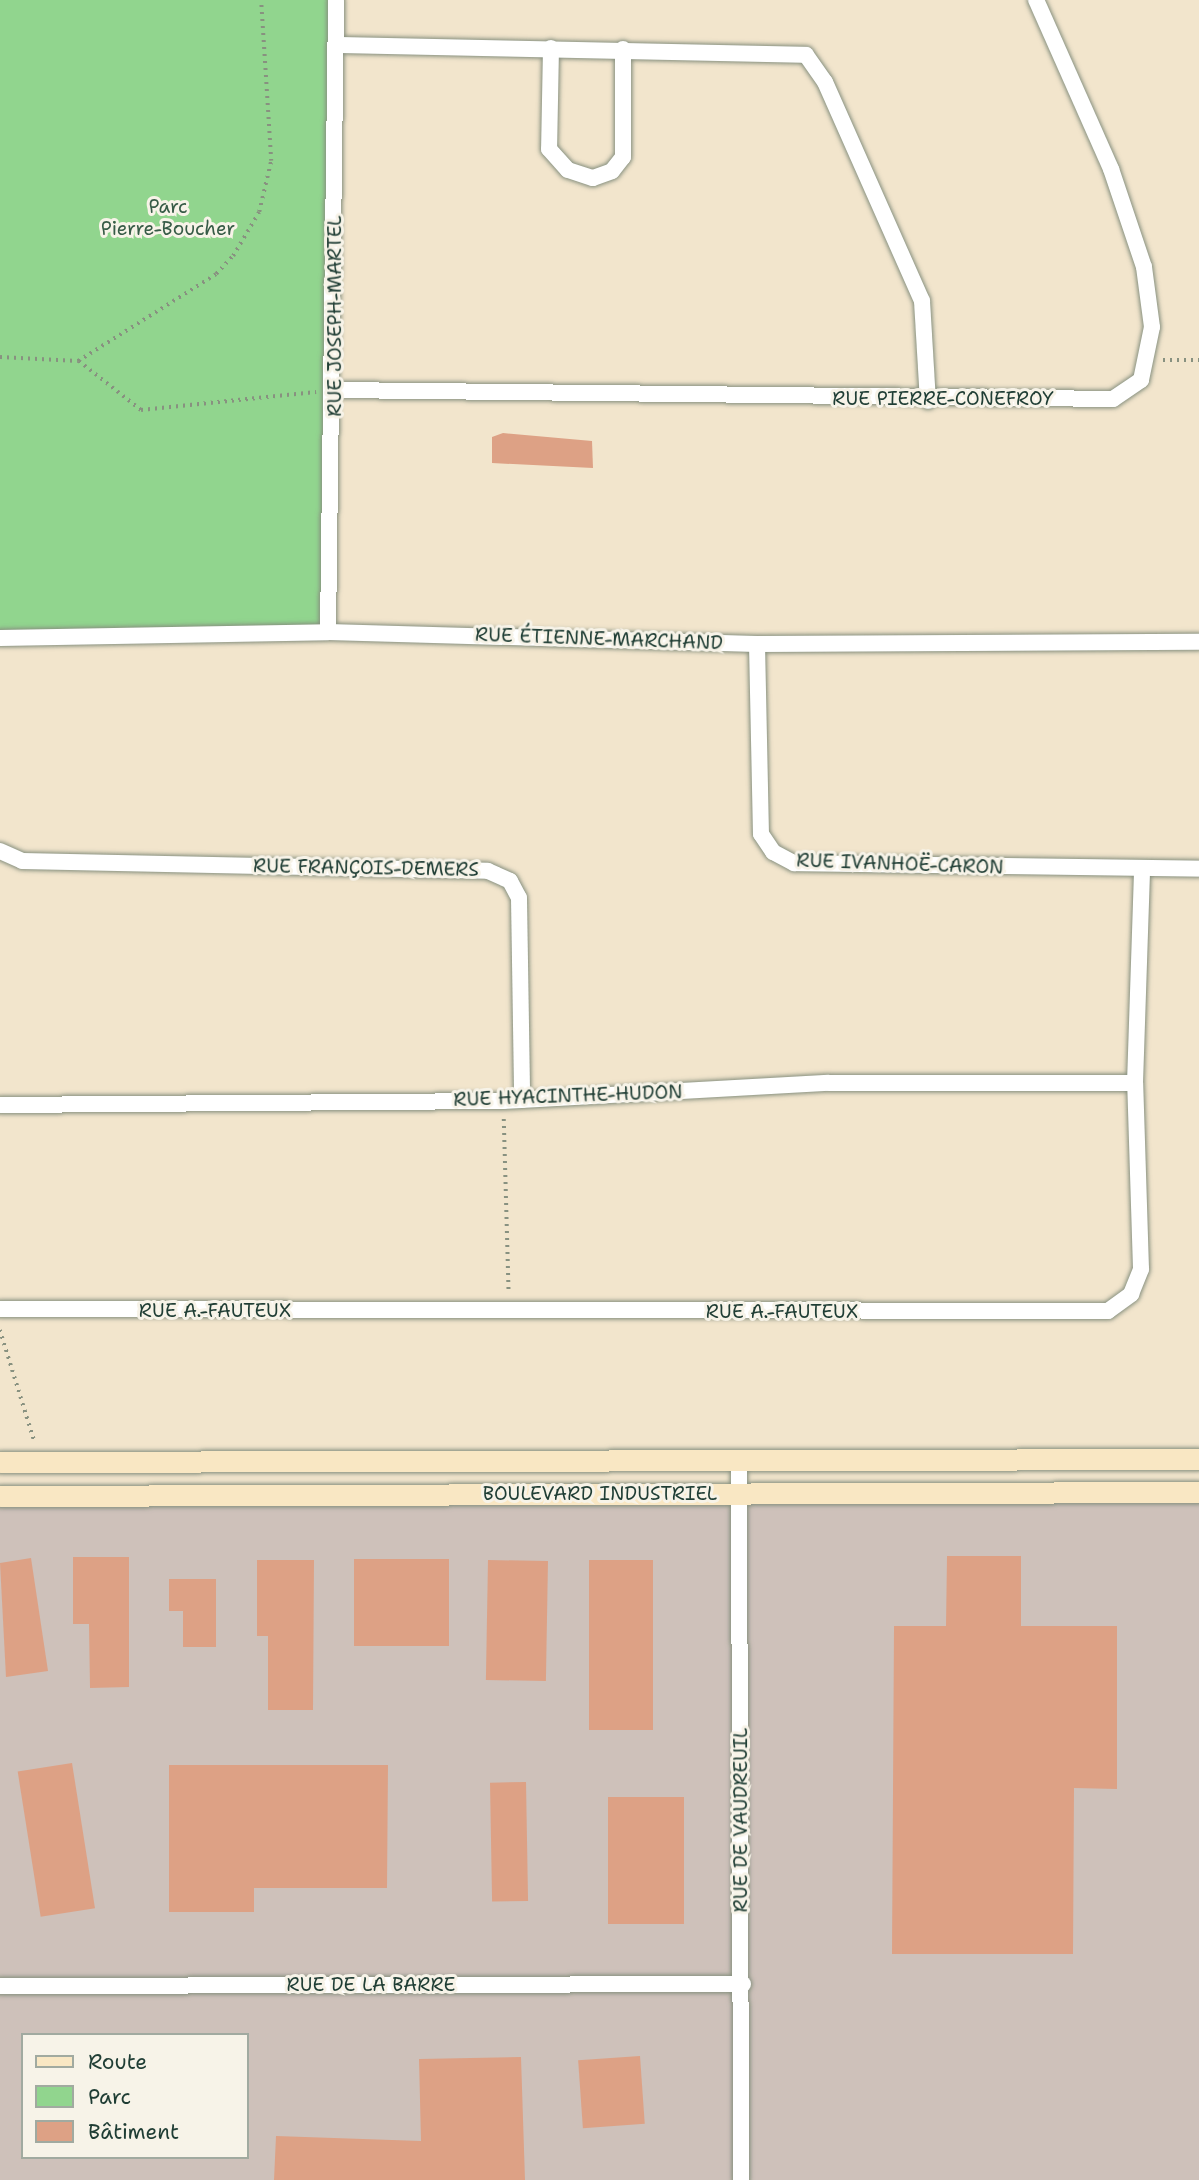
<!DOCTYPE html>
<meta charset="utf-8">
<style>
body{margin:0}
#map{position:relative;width:1199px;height:2180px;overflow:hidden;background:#f2e5cc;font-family:"Shantell Sans",sans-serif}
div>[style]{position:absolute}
.industrial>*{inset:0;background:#cec1ba}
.green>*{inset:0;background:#91d58e;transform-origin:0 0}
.building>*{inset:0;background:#dda185;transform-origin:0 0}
.path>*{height:3.5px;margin-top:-1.75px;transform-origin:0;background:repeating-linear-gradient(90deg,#889180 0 2px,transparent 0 7px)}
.roads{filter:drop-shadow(0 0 2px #889180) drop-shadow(0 0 2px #889180)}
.street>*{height:16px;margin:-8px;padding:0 8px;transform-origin:8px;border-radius:8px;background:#fff}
.secondary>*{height:21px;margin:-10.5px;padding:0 10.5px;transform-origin:10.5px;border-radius:10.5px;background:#f9e7c3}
span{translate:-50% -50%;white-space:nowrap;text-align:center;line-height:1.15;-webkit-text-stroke:6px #f7f3e8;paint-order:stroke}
.park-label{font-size:19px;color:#365b46}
.street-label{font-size:19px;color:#1f3d34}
.legend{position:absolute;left:21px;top:2033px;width:228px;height:126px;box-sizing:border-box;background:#f7f3e8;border:2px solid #a1aaa0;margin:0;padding:9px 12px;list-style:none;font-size:21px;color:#1f3d34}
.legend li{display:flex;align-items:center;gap:14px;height:35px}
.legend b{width:35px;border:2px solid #a1aaa0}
</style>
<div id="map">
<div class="industrial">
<i style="clip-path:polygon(evenodd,1199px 1500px,1199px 2180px,0 2180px,0 1502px,1199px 1500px,23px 2035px,247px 2035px,247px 2157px,23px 2157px,23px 2035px)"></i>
</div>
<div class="green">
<i style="left:0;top:0;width:336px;height:638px"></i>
</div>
<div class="building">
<i style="clip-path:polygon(503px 433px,592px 441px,593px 468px,492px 463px,492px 437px)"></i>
<i style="clip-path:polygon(947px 1556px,1021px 1556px,1021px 1626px,1117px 1626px,1117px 1789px,1074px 1788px,1073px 1954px,892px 1954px,894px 1626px,946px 1626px)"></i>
<i style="clip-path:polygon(73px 1557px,129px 1557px,129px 1687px,90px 1688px,89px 1624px,73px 1624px)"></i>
<i style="clip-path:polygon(31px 1558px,48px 1671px,6px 1677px,0 1563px)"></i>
<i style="left:354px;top:1559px;width:95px;height:87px"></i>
<i style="clip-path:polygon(257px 1560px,314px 1560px,313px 1710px,268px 1710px,268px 1636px,257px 1636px)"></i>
<i style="left:488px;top:1560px;width:60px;height:120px;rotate:1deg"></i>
<i style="left:589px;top:1560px;width:64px;height:170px"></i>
<i style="clip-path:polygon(169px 1579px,216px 1579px,216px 1647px,183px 1647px,183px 1611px,169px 1611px)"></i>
<i style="left:72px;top:1763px;width:147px;height:55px;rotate:81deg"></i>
<i style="clip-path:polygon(169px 1765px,388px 1765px,387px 1888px,254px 1888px,254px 1912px,169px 1912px)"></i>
<i style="left:526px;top:1782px;width:119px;height:36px;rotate:89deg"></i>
<i style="left:684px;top:1797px;width:127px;height:76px;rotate:90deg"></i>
<i style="left:640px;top:2056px;width:68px;height:62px;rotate:86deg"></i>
<i style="clip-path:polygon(521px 2057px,525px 2180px,274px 2180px,276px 2136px,421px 2141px,419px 2059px)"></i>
</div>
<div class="path">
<i style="left:0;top:357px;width:78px;rotate:2.9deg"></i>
<i style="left:78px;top:361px;width:163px;rotate:-32.2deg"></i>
<i style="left:216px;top:274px;width:25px;rotate:-47deg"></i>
<i style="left:233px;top:256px;width:51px;rotate:-59.4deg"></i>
<i style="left:259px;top:212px;width:52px;rotate:-76.8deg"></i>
<i style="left:271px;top:161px;width:161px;rotate:-93.6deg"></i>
<i style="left:1163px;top:360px;width:36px"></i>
<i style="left:79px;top:361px;width:79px;rotate:38.3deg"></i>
<i style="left:141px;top:410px;width:176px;rotate:-5.9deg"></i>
<i style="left:504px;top:1119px;width:174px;rotate:88.4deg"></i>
<i style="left:0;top:1330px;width:118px;rotate:72.8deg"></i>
</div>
<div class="roads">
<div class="street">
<i style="left:336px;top:45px;width:470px;rotate:1.2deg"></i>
<i style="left:806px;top:55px;width:33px;rotate:55deg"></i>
<i style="left:825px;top:82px;width:240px;rotate:66.1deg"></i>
<i style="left:922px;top:301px;width:100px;rotate:86.6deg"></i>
<i style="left:551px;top:48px;width:101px;rotate:91.1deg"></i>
<i style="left:549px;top:149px;width:28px;rotate:48deg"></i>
<i style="left:568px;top:170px;width:26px;rotate:18deg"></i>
<i style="left:593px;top:178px;width:20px;rotate:-20deg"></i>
<i style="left:612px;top:171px;width:18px;rotate:-52deg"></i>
<i style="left:623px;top:157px;width:108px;rotate:-90deg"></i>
<i style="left:335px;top:390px;width:778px;rotate:0.66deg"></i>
<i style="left:1113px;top:399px;width:34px;rotate:-34deg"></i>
<i style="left:1141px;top:380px;width:54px;rotate:-78.3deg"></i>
<i style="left:1152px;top:327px;width:61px;rotate:-97.6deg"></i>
<i style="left:1144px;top:267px;width:103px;rotate:-108.6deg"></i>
<i style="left:1111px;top:169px;width:185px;rotate:-113.9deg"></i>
<i style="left:328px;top:632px;width:632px;rotate:-89.27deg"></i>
<i style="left:0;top:638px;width:328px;rotate:-1deg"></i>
<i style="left:328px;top:632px;width:429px;rotate:1.6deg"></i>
<i style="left:757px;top:644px;width:442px;rotate:-0.3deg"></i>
<i style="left:757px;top:644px;width:190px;rotate:88.8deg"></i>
<i style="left:761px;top:834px;width:22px;rotate:56deg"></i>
<i style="left:773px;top:852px;width:24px;rotate:28deg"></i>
<i style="left:794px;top:863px;width:405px;rotate:0.8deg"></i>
<i style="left:0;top:851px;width:24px;rotate:24deg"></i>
<i style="left:22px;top:861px;width:466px;rotate:1.2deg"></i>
<i style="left:488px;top:871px;width:24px;rotate:24deg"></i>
<i style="left:510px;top:881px;width:19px;rotate:62deg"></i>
<i style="left:519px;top:898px;width:202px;rotate:89.1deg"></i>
<i style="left:0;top:1105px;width:503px;rotate:-0.46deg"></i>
<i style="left:503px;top:1101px;width:326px;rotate:-3.2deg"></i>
<i style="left:829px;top:1083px;width:306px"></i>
<i style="left:0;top:1309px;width:1108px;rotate:0.1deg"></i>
<i style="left:1108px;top:1311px;width:29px;rotate:-36deg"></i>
<i style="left:1131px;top:1294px;width:27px;rotate:-68deg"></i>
<i style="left:1141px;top:1269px;width:186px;rotate:-91.8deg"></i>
<i style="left:1135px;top:1083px;width:213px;rotate:-88.1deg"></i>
<i style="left:739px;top:1460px;width:720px;rotate:89.84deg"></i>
<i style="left:0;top:1986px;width:743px;rotate:-0.15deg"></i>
</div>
<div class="secondary">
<i style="left:0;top:1462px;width:1199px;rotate:-0.14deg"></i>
<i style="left:0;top:1496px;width:1199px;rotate:-0.19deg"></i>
</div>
</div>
<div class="park-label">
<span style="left:168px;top:218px">Parc<br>Pierre-Boucher</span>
</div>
<div class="street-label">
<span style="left:335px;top:316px;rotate:-90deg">RUE JOSEPH-MARTEL</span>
<span style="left:943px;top:399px">RUE PIERRE-CONEFROY</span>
<span style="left:599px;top:639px;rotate:2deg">RUE ÉTIENNE-MARCHAND</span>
<span style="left:900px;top:864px;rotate:2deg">RUE IVANHOË-CARON</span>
<span style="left:366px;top:868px;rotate:1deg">RUE FRANÇOIS-DEMERS</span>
<span style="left:568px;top:1096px;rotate:-2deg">RUE HYACINTHE-HUDON</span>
<span style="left:215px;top:1311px">RUE A.-FAUTEUX</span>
<span style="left:782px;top:1312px">RUE A.-FAUTEUX</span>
<span style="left:600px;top:1494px">BOULEVARD INDUSTRIEL</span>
<span style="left:741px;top:1820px;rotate:-90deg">RUE DE VAUDREUIL</span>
<span style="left:371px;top:1985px">RUE DE LA BARRE</span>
</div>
<ul class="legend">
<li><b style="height:9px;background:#f9e7c3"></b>Route</li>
<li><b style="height:19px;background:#91d58e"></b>Parc</li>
<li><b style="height:19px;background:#dda185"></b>Bâtiment</li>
</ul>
</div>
